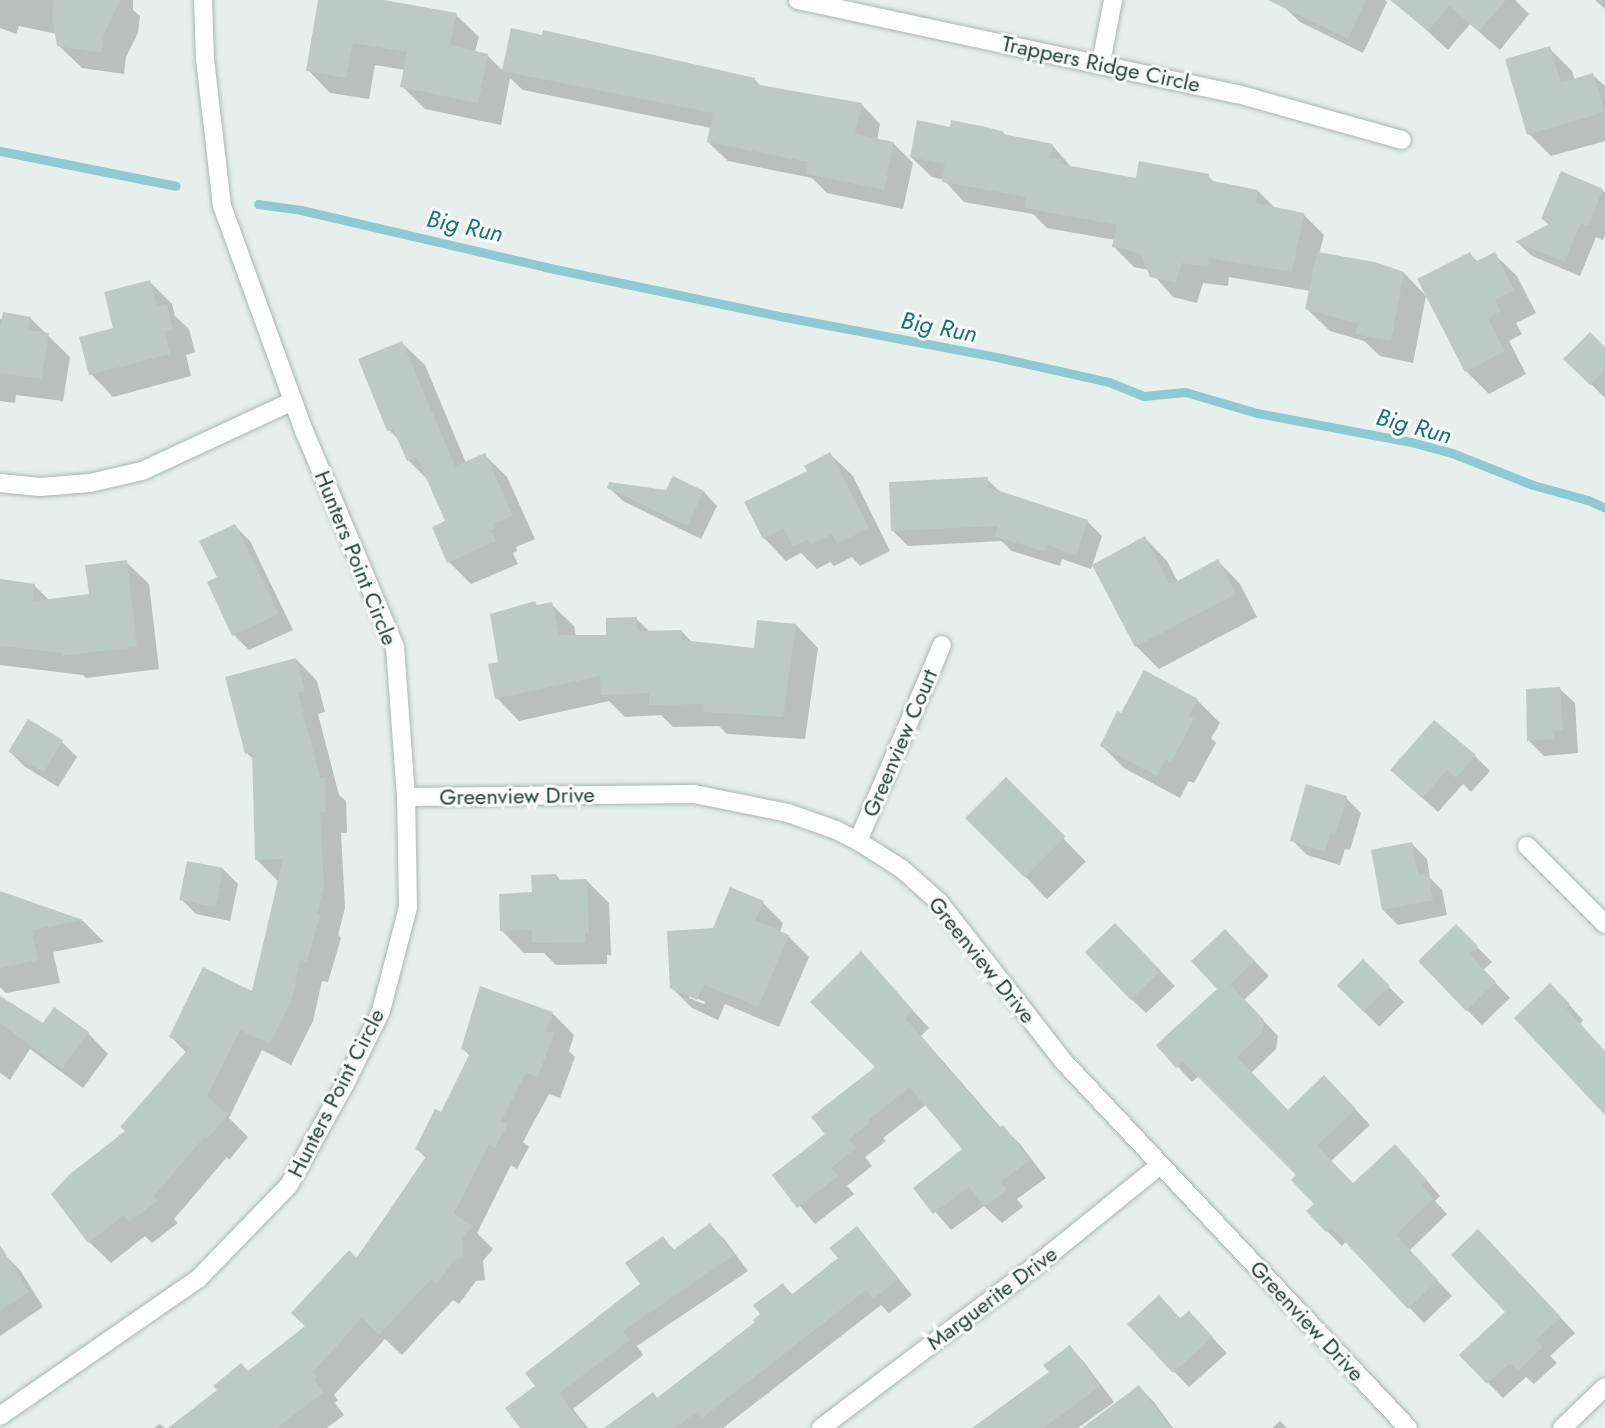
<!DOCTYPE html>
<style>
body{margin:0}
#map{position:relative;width:1605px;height:1428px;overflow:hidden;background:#e6efeb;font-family:Jost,sans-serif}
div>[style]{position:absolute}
.shadow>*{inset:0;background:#0003;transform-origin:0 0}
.stream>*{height:9px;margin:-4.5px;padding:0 4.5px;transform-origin:4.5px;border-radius:4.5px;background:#8ec9d4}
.building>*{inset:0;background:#bbcac4;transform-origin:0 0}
.roads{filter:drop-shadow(0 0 2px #a8b8b2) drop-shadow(0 0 2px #a8b8b2)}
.minor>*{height:18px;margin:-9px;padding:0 9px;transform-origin:9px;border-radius:9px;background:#fff}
span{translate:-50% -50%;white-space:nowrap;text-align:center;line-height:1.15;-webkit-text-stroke:6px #f7fbf9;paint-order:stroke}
.street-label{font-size:22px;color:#24423a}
.water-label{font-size:24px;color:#1c6f80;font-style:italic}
</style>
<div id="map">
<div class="shadow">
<i style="clip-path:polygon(0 0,133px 0,133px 10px,140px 16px,138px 33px,126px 57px,124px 74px,82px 68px,59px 46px,57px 34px,19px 26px,16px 34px,0 28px)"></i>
<i style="clip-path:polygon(319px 0,378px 0,456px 15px,479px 37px,475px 52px,487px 55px,503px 71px,755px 80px,762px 87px,861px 104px,880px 124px,877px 140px,894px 144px,913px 163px,903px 209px,827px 193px,812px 178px,728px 161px,708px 142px,711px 128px,523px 90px,510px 78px,501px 125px,425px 109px,402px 86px,405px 70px,375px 65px,369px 99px,330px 93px,308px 70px)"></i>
<i style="clip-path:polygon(1288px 0,1385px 0,1387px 2px,1363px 53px,1300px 22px,1284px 7px)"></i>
<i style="clip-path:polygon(1403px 0,1515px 0,1529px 14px,1500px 50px,1470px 24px,1448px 50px,1399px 5px)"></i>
<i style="clip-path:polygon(1595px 0,1605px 0,1605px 9px)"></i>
<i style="clip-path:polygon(1549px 48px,1572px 71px,1575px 80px,1593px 75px,1605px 86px,1605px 141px,1551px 156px,1529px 134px)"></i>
<i style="clip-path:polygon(951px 128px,1003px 133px,1006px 136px,1052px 145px,1072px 168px,1137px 180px,1208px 176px,1215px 183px,1258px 191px,1275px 208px,1303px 214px,1324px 235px,1319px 254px,1404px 273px,1426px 296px,1413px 363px,1380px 356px,1364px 341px,1330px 331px,1307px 309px,1311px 291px,1229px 277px,1228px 286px,1203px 283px,1197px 303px,1173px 297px,1149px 270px,1134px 267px,1114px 247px,1115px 240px,1047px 228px,1033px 214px,964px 202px,944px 180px,932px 177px,911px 157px)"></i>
<i style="clip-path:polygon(1602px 190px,1605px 193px,1605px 235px,1603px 240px,1596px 237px,1580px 276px,1532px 256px,1517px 242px,1550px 226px,1543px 219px)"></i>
<i style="clip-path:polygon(1469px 253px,1478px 262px,1494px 254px,1517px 276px,1536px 313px,1516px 323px,1522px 334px,1509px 341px,1526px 374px,1489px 394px,1466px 371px)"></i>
<i style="clip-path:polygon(150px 282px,172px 304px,175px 316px,189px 329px,195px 352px,186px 355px,191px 376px,113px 397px,91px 374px,115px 329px)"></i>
<i style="clip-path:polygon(30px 318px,70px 357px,63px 401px,16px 395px,15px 403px,0 401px,0 319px)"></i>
<i style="clip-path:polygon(402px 343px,425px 365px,466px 463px,485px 455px,507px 477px,535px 539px,516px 547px,517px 551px,513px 553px,518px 564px,471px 584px,449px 562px,447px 522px,430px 482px,408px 460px,401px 442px,389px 430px)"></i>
<i style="clip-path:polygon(1605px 349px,1605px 398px,1566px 359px)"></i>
<i style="clip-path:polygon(830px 454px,853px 476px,890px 551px,860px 566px,852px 557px,834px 566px,830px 562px,817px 569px,801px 553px,786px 561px,764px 538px,809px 471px)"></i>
<i style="clip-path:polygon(674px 478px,704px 492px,717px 506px,701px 539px,623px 501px,609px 488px,667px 492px)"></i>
<i style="clip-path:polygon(987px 479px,1002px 494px,1087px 521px,1102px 536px,1091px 569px,1062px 559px,1060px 566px,1012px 551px,1001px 541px,908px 546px,893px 531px)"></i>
<i style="clip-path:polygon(235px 526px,250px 541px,293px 630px,249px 650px,234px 635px,209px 583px,219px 578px)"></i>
<i style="clip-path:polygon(1145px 538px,1167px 561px,1178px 582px,1218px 561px,1240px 584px,1257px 617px,1159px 669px,1136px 646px)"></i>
<i style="clip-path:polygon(126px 562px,149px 584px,159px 669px,86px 678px,83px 675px,0 665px,0 579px,34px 585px,49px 600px,91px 596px)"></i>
<i style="clip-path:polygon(551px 604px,574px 626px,576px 637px,608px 636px,636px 619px,650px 632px,681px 631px,693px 643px,755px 650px,796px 625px,818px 648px,805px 739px,727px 734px,719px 726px,673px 727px,661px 715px,625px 717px,609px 701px,519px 721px,497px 698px,500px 663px,538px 607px)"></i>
<i style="clip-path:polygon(296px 659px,317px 681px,325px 712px,318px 714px,339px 795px,346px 801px,347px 833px,341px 833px,345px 908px,338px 935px,341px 938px,328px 982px,322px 981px,313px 1021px,291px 1065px,262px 1050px,229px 1118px,248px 1137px,229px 1160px,227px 1157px,174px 1219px,178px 1223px,152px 1243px,145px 1236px,111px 1263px,89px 1242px,127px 1131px,187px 1053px,171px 1037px,253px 993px,278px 881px,256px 859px,254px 760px,247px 753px)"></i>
<i style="clip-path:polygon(1559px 688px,1575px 703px,1578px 753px,1544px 756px,1529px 741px)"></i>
<i style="clip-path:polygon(1197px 700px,1220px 723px,1211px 738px,1216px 743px,1194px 783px,1189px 781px,1180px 798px,1124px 768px,1101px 745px,1122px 715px)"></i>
<i style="clip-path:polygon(62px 742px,77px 757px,58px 787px,24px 766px,9px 751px)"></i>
<i style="clip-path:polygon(1475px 756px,1490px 771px,1471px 792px,1463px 784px,1438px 812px,1392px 770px)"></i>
<i style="left:1006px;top:779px;width:115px;height:54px;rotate:46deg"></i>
<i style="clip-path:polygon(1346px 798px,1361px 813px,1350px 850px,1345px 849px,1340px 865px,1307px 855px,1292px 840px)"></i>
<i style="clip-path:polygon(1412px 844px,1427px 859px,1430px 878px,1442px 890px,1447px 915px,1398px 925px,1383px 910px)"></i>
<i style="clip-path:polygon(223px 869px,238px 884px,230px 921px,196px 914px,181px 899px)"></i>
<i style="clip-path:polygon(556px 875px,562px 882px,587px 881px,609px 903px,611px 955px,607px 955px,607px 964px,556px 965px,544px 953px,524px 953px,502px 931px,534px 894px)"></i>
<i style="clip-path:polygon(0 893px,83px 921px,104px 942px,53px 952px,60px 983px,6px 993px,0 987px)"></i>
<i style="clip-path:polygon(evenodd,763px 903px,783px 923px,780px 932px,788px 936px,809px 957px,779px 1027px,725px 1004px,718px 1020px,692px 1008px,671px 987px,714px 930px,763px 903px,689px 995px,705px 1002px,704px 1004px,689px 998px,689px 995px)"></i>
<i style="clip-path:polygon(1456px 926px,1492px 962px,1483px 970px,1510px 998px,1482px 1025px,1467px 1010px)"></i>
<i style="clip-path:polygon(1130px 940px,1175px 986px,1146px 1013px,1131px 999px)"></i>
<i style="clip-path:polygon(1240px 946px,1269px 976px,1244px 1000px,1278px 1036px,1276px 1049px,1251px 1073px,1288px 1112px,1339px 1092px,1370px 1125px,1330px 1162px,1353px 1185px,1410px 1161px,1440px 1196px,1435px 1201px,1447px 1214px,1409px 1251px,1452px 1296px,1424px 1323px,1346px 1241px,1342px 1246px,1308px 1212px,1316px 1204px,1298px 1175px,1199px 1076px,1192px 1082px,1158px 1045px,1219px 989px)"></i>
<i style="clip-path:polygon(861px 954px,929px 1028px,921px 1036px,1001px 1128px,1003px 1127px,1020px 1144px,1046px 1178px,1017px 1199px,1023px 1207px,1002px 1223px,984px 1206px,951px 1230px,915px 1188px,965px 1149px,927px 1104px,883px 1138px,886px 1141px,865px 1157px,872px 1166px,847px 1186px,854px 1194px,815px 1224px,774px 1175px,827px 1134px,877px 1068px)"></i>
<i style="left:1363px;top:961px;width:58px;height:35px;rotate:45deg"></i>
<i style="clip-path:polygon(0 998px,43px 1025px,88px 1033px,108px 1054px,83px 1088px,30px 1049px,10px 1080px,0 1073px)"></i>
<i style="clip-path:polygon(1565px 1000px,1583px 1020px,1580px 1024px,1605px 1052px,1605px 1113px,1516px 1018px)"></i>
<i style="clip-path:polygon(552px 1013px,574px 1035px,569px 1051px,575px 1057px,560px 1098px,549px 1094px,523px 1142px,529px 1147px,517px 1169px,511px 1165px,477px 1233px,493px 1249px,483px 1261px,485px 1280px,476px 1281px,459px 1304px,453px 1300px,402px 1355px,385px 1339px,334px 1395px,338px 1400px,335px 1403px,344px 1415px,327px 1428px,170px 1428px,249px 1373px,307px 1327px,427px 1159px,417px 1149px,441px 1114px,470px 1056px,463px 1049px)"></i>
<i style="clip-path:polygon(710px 1225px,725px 1240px,748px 1271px,637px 1346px,643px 1355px,573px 1409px,588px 1428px,522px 1428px,537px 1386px,642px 1284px,662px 1238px,675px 1250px)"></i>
<i style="clip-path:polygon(857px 1228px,912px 1295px,889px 1313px,881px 1305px,723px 1428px,606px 1428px,658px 1399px,757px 1323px,783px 1285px,793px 1295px,840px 1259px)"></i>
<i style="clip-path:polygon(1493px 1246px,1575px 1333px,1550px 1356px,1557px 1363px,1534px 1384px,1526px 1377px,1503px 1398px,1461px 1355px,1507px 1312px)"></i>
<i style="clip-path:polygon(5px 1255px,20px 1270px,43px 1307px,0 1336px,0 1258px)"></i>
<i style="clip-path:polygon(1181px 1320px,1203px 1328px,1227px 1353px,1189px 1387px,1129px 1324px)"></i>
<i style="clip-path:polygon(1070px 1347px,1084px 1362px,1114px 1402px,1078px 1428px,976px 1428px,1051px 1372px)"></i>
<i style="clip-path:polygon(1139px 1387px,1154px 1402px,1173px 1428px,1107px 1428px)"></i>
<i style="clip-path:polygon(1280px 1421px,1287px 1428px,1272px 1428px)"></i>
<i style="clip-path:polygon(160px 1424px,165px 1428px,154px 1428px)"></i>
</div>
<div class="stream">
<i style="left:0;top:151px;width:179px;rotate:11.2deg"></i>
<i style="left:258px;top:204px;width:43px;rotate:7.9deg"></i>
<i style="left:301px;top:210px;width:251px;rotate:13.1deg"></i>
<i style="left:545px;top:267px;width:245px;rotate:11.8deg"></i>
<i style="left:785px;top:317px;width:220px;rotate:10.7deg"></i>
<i style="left:1001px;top:358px;width:111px;rotate:12.5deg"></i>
<i style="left:1109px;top:382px;width:38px;rotate:22deg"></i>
<i style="left:1144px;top:396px;width:41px;rotate:-5.6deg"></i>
<i style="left:1185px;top:392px;width:75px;rotate:16.3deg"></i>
<i style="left:1257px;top:413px;width:157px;rotate:10.7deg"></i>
<i style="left:1411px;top:442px;width:42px;rotate:15deg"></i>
<i style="left:1452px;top:453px;width:87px;rotate:21.6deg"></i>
<i style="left:1533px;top:485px;width:57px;rotate:15.3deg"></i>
<i style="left:1588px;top:500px;width:19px;rotate:25deg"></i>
</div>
<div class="building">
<i style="clip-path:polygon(54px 0,120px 0,104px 34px,101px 53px,57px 46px,52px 18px)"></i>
<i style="clip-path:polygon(318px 0,384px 0,457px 13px,450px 45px,488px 54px,478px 103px,400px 87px,407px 52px,353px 43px,346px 78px,306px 71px)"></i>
<i style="clip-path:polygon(1268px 0,1366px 0,1348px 39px)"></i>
<i style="clip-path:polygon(1390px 0,1506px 0,1479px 31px,1449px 6px,1428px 31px)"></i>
<i style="clip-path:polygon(511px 28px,542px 35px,543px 30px,755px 78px,754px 84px,862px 103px,855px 134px,894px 142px,884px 190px,806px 174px,808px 162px,707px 142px,713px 113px,502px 71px)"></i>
<i style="clip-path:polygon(1550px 46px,1561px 83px,1593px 73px,1605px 112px,1527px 135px,1505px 59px)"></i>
<i style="clip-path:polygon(917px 120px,950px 127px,951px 120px,986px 127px,1004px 132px,1003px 134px,1053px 144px,1050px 158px,1061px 159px,1060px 164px,1136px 178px,1139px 161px,1209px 174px,1208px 180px,1258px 190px,1256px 203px,1304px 213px,1292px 272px,1209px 258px,1208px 267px,1182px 263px,1176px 283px,1150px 277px,1140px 253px,1112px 247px,1117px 225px,1025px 208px,1026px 197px,942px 182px,945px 164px,910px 157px)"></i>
<i style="clip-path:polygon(1561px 171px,1603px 189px,1588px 226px,1581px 223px,1565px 262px,1515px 242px,1551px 223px,1541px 219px)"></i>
<i style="clip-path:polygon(1317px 252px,1375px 262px,1404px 272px,1391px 341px,1355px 334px,1358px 324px,1305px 309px)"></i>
<i style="clip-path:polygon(1470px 252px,1475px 262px,1495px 252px,1514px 290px,1495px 300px,1501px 311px,1488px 318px,1505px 351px,1465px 372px,1417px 279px)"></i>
<i style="clip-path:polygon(150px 280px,157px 307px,167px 305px,173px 330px,164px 332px,170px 354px,89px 375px,79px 337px,113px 328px,104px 292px)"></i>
<i style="clip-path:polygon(3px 312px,31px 317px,28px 330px,49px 333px,41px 379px,0 373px,0 326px)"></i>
<i style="clip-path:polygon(1590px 332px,1605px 347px,1605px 370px,1590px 385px,1563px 359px)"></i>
<i style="clip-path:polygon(402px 341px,455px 466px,485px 453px,513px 516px,494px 524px,496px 528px,491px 530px,496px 541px,447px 563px,432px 527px,445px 521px,417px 457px,407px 461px,393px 429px,387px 431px,358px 359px)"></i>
<i style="clip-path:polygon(830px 452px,869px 528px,837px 544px,832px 534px,810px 545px,808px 539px,793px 547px,784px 528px,763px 539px,744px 502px,807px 471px,804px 466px)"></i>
<i style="clip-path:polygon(673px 476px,704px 491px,687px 526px,607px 488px,609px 482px,666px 490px)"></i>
<i style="clip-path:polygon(988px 477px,988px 487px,1088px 520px,1076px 555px,1047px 545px,1045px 552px,995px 536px,998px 526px,891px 531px,889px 482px)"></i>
<i style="clip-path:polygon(235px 524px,279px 614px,232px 636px,207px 582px,217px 577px,199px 541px)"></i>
<i style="clip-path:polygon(1145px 536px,1170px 585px,1218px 559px,1236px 594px,1135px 647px,1092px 565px)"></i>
<i style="clip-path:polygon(127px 560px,137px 647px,62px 656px,62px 653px,0 646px,0 579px,35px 584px,33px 601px,89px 594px,85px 565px)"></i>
<i style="clip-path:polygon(535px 601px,537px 605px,552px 602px,559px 635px,606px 635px,606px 618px,637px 617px,637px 631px,682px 630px,682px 640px,754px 648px,757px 620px,796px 624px,783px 717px,703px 712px,704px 704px,649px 705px,649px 693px,601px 695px,600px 676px,495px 699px,488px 664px,498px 662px,490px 614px)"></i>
<i style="clip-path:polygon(296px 658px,305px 691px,298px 693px,320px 778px,325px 778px,326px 812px,320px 812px,324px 885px,317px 914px,320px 915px,307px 962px,300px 960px,292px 999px,270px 1044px,240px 1030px,207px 1096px,228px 1115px,207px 1139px,204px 1137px,154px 1196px,157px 1201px,129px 1222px,124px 1215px,88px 1243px,51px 1194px,70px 1174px,125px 1131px,120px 1127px,190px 1047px,169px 1037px,203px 967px,252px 991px,283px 859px,255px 860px,252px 752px,245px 754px,225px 677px)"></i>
<i style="clip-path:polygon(1144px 670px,1198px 699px,1189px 716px,1194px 719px,1171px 762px,1166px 759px,1157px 776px,1100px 746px,1117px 711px,1121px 713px)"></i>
<i style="clip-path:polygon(1560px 687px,1563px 730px,1554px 731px,1555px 739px,1527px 741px,1526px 689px)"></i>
<i style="left:28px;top:719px;width:41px;height:38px;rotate:31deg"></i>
<i style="clip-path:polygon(1434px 720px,1476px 755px,1456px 778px,1447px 770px,1422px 798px,1390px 770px)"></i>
<i style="left:1006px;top:777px;width:84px;height:58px;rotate:45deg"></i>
<i style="clip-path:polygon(1306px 784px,1347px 796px,1335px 836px,1330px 834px,1325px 851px,1290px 841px)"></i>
<i style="clip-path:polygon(1412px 842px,1418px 875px,1428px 873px,1433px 900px,1382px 910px,1371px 850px)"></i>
<i style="left:187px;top:861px;width:37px;height:40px;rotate:11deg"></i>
<i style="clip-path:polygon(556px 874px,557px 880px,587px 879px,589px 933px,585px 933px,586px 942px,532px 943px,532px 930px,500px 931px,499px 894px,532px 892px,531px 875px)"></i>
<i style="clip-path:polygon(730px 887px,764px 901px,755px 920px,789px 935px,758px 1007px,704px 985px,697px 1000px,670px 988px,667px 931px,713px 928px)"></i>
<i style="clip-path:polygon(0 891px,83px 920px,32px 930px,38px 960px,0 968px)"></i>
<i style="left:1115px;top:923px;width:66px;height:42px;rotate:46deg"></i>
<i style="clip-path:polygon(1456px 924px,1478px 946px,1469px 954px,1496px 982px,1466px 1011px,1418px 961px)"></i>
<i style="clip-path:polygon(1225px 929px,1255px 961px,1230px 984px,1264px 1020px,1261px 1034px,1237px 1057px,1288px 1110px,1324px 1075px,1356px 1109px,1317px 1146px,1353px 1183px,1395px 1144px,1427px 1180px,1421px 1185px,1433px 1199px,1396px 1235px,1438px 1280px,1408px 1309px,1331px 1227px,1326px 1232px,1306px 1211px,1314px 1204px,1291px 1180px,1296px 1175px,1183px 1062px,1176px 1068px,1156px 1045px,1217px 989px,1191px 961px)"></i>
<i style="clip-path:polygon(861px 951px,913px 1010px,905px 1018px,999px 1128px,1003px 1125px,1030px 1160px,1001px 1182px,1007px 1190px,984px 1207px,969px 1187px,933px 1214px,913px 1188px,962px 1149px,910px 1087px,868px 1120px,870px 1123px,849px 1139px,856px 1148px,831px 1168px,838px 1176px,797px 1208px,772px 1175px,825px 1134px,811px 1117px,875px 1067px,810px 1002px)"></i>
<i style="left:1363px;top:959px;width:38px;height:37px;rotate:45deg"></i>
<i style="clip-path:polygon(1550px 983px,1570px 1004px,1566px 1008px,1605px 1051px,1605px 1115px,1514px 1018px)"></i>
<i style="clip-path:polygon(480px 986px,553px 1012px,546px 1031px,554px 1033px,538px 1077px,526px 1073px,501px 1121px,508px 1124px,495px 1148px,489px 1145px,454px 1213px,472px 1226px,462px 1239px,464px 1258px,454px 1260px,437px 1284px,431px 1279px,379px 1335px,362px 1318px,313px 1372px,317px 1378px,314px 1380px,324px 1392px,277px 1428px,168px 1428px,217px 1390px,213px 1386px,241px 1363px,248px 1371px,305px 1326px,291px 1313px,349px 1250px,357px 1258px,427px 1155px,415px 1149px,435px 1109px,441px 1112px,470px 1053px,461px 1049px)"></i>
<i style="clip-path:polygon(0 996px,43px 1023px,54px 1007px,89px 1032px,62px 1069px,0 1023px)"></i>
<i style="clip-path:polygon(710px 1223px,734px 1255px,623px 1331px,630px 1340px,559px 1393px,586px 1428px,520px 1428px,505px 1408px,535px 1386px,525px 1373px,640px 1284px,625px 1263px,663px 1236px,673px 1250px)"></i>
<i style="clip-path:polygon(857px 1226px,899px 1279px,873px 1299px,866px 1290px,702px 1418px,698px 1411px,674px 1428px,604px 1428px,653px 1392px,657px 1398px,755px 1322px,753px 1320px,760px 1314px,753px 1305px,783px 1283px,791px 1295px,838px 1258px,829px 1248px)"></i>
<i style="clip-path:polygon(1478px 1229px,1561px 1317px,1536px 1340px,1543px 1347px,1518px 1371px,1510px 1363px,1487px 1384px,1459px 1355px,1505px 1312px,1451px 1255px)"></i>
<i style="clip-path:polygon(0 1245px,29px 1292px,0 1311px)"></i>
<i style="clip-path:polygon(1159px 1295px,1180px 1318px,1189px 1311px,1213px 1337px,1173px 1373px,1127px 1324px)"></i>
<i style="clip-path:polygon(1070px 1345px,1100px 1386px,1043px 1428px,972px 1428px,1049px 1372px,1043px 1365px)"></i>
<i style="clip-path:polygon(1139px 1385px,1171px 1428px,1082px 1428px)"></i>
</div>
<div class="roads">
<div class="minor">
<i style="left:798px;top:0;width:450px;rotate:12.1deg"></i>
<i style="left:1238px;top:94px;width:170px;rotate:15.7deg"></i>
<i style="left:1101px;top:63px;width:64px;rotate:-79.2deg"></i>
<i style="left:0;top:483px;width:40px;rotate:5.7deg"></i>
<i style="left:40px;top:487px;width:50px;rotate:-4.6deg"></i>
<i style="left:90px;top:483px;width:53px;rotate:-13deg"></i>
<i style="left:142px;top:471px;width:166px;rotate:-24.9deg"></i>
<i style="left:406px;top:797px;width:288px;rotate:-0.6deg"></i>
<i style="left:694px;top:794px;width:96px;rotate:11.4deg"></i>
<i style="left:788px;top:813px;width:51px;rotate:19.5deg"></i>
<i style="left:836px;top:830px;width:25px;rotate:27deg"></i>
<i style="left:858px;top:841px;width:52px;rotate:32.5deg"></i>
<i style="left:902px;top:869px;width:50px;rotate:41.7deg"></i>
<i style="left:939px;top:902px;width:204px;rotate:52deg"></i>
<i style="left:1065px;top:1063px;width:501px;rotate:46.78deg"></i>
<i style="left:858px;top:841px;width:213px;rotate:-66.8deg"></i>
<i style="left:1527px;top:846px;width:110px;rotate:45deg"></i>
<i style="left:0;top:1416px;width:241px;rotate:-34.7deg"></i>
<i style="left:198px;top:1279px;width:131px;rotate:-45.9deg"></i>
<i style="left:289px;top:1185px;width:115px;rotate:-61deg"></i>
<i style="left:345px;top:1084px;width:81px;rotate:-63.7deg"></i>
<i style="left:381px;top:1011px;width:107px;rotate:-75.4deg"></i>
<i style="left:408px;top:907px;width:110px;rotate:-91deg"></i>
<i style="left:406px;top:797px;width:150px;rotate:-94.2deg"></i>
<i style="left:395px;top:647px;width:234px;rotate:-112.8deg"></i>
<i style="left:304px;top:431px;width:239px;rotate:-110deg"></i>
<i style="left:222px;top:206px;width:148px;rotate:-96.6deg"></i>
<i style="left:205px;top:59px;width:59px;rotate:-91.9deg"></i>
<i style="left:821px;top:1428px;width:273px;rotate:-37.1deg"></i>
<i style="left:1039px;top:1263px;width:156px;rotate:-39deg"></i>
<i style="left:1562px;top:1428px;width:59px;rotate:-43.6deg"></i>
</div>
</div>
<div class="street-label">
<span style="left:1101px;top:64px;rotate:12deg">Trappers Ridge Circle</span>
<span style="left:356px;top:558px;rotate:68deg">Hunters Point Circle</span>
<span style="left:900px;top:743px;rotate:-67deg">Greenview Court</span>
<span style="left:517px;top:796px;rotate:-1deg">Greenview Drive</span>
<span style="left:982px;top:960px;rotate:51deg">Greenview Drive</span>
<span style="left:336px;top:1093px;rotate:-63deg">Hunters Point Circle</span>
<span style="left:992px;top:1298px;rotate:-37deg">Marguerite Drive</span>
<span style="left:1307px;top:1321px;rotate:47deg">Greenview Drive</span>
</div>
<div class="water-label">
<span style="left:465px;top:226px;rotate:12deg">Big Run</span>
<span style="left:939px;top:327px;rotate:11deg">Big Run</span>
<span style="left:1414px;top:426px;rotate:15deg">Big Run</span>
</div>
</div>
